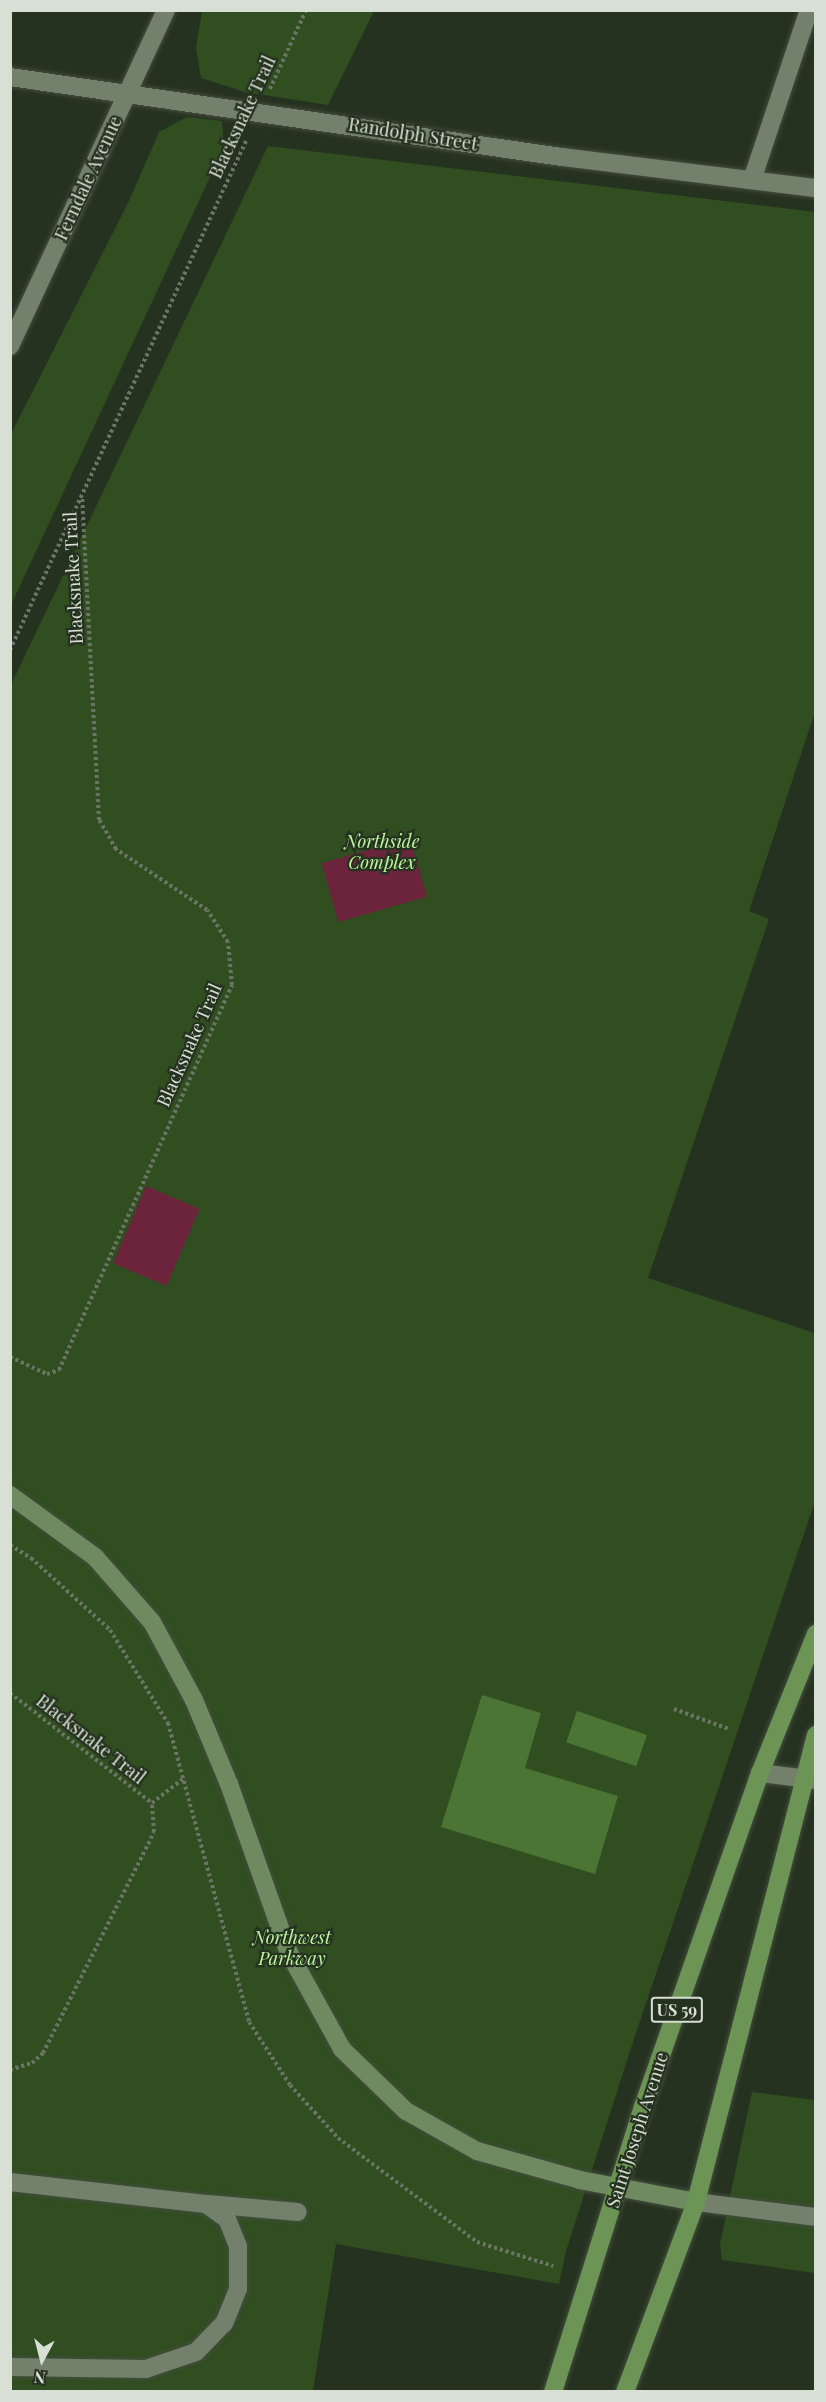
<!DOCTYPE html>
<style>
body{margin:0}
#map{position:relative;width:826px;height:2402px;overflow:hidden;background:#263220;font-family:"Playfair Display",serif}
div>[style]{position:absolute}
.green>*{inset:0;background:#304e20}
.water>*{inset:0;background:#4c7535;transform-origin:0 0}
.building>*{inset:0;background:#6b243b;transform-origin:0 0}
.path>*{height:4px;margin-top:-2px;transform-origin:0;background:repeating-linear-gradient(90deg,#6b7566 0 3px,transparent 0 6px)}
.roads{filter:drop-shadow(0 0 2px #434d3e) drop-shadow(0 0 2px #434d3e)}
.lane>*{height:18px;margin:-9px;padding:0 9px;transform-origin:9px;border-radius:9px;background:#73816c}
.street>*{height:18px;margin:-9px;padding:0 9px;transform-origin:9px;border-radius:9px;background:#73816c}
.secondary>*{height:18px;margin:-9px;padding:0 9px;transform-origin:9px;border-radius:9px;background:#6f8a60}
.primary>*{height:18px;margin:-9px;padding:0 9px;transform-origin:9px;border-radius:9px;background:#6b9455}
span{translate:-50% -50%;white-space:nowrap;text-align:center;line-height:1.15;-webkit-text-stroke:4.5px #263220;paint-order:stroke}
.shield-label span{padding:2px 4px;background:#263220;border:2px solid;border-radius:4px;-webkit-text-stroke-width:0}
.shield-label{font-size:16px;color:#d8e0d5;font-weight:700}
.street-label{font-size:18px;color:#d8e0d5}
.park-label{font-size:18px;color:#bbf89d;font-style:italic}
.frame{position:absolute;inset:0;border:12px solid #d8e0d5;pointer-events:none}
.north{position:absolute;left:12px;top:2330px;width:60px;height:60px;-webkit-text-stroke:4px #263220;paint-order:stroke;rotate:187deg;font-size:16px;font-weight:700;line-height:24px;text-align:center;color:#d8e0d5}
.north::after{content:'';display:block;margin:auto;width:21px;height:27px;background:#d8e0d5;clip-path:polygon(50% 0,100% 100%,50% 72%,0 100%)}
</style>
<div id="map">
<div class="green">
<i style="clip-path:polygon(202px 11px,203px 10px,374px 11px,328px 105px,245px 92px,201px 78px,196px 48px)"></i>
<i style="clip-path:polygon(187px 117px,222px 121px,224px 147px,11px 605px,11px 434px,129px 201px,159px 132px)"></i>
<i style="clip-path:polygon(268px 146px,815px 212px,815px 712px,749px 911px,769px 919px,648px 1278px,815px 1333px,815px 1501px,631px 2048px,566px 2251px,559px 2284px,336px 2244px,313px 2391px,11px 2391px,10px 687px)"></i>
<i style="clip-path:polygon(752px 2092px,815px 2100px,815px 2273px,722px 2260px,720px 2244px)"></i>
</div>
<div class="water">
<i style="clip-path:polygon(482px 1695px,541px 1713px,525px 1768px,618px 1796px,595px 1874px,441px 1827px)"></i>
<i style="left:577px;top:1711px;width:74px;height:33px;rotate:19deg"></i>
</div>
<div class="building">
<i style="left:410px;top:838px;width:61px;height:92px;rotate:74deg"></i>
<i style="left:146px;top:1186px;width:58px;height:84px;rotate:23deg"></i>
</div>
<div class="path">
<i style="left:270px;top:89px;width:87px;rotate:-65.5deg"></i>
<i style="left:10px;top:650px;width:563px;rotate:-65.12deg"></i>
<i style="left:10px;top:1357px;width:41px;rotate:24.7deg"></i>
<i style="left:47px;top:1374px;width:13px;rotate:-18deg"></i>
<i style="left:59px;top:1370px;width:422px;rotate:-65.8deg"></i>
<i style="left:232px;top:985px;width:43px;rotate:-95.3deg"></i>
<i style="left:228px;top:942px;width:38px;rotate:-123deg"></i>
<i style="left:207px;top:910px;width:110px;rotate:-146.2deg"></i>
<i style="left:116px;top:849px;width:34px;rotate:-120deg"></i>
<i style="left:99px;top:820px;width:322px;rotate:-93deg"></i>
<i style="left:10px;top:1545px;width:25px;rotate:32deg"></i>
<i style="left:31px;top:1558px;width:107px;rotate:42.3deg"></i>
<i style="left:110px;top:1630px;width:110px;rotate:58.1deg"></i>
<i style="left:168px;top:1723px;width:310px;rotate:74.8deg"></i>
<i style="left:249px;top:2022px;width:75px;rotate:56.9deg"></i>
<i style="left:290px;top:2085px;width:72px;rotate:47.8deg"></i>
<i style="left:338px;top:2138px;width:174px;rotate:36.8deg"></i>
<i style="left:477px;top:2242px;width:80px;rotate:17.5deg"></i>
<i style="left:10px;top:1693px;width:180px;rotate:37.8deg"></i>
<i style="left:674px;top:1709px;width:59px;rotate:20deg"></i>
<i style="left:152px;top:1803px;width:39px;rotate:-38deg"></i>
<i style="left:10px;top:2070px;width:23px;rotate:-18deg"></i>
<i style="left:32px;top:2063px;width:15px;rotate:-42deg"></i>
<i style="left:43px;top:2053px;width:247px;rotate:-63.3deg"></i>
<i style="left:154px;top:1832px;width:29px;rotate:-94deg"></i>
</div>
<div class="roads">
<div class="lane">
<i style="left:10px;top:2182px;width:197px;rotate:6.4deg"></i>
<i style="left:206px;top:2204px;width:26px;rotate:36deg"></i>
<i style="left:227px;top:2219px;width:29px;rotate:68deg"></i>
<i style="left:238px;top:2246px;width:43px;rotate:90deg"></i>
<i style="left:238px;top:2289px;width:37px;rotate:112deg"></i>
<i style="left:224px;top:2323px;width:40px;rotate:134deg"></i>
<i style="left:196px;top:2352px;width:53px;rotate:161.2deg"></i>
<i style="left:146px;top:2369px;width:136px;rotate:-179.2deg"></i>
<i style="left:696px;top:2202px;width:121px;rotate:7.1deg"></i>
<i style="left:208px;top:2204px;width:90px;rotate:5.1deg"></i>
</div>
<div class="street">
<i style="left:10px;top:77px;width:558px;rotate:8.25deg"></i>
<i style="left:562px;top:157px;width:256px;rotate:7deg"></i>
<i style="left:752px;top:180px;width:179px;rotate:-71.5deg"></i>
<i style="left:10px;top:346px;width:370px;rotate:-65.1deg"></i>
<i style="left:760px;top:1773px;width:56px;rotate:7.1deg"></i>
</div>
<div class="secondary">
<i style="left:10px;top:1495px;width:105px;rotate:36.1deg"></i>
<i style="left:95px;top:1557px;width:86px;rotate:48.8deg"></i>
<i style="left:152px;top:1622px;width:89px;rotate:61.7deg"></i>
<i style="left:194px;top:1700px;width:91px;rotate:67.4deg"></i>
<i style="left:229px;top:1784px;width:177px;rotate:70.5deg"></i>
<i style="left:288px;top:1951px;width:112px;rotate:61.1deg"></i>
<i style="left:342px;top:2049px;width:89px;rotate:44.1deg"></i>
<i style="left:406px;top:2111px;width:81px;rotate:29.4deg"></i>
<i style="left:477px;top:2151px;width:107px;rotate:15.7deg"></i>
<i style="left:580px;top:2180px;width:118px;rotate:10.7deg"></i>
</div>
<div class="primary">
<i style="left:553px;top:2392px;width:299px;rotate:-72.5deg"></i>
<i style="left:643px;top:2107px;width:354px;rotate:-70.7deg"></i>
<i style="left:760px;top:1773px;width:150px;rotate:-68.1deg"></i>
<i style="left:625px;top:2392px;width:203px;rotate:-69.5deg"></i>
<i style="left:696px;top:2202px;width:482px;rotate:-75.6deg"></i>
</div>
</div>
<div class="shield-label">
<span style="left:677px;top:2010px">US 59</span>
</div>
<div class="street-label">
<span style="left:242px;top:117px;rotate:-65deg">Blacksnake Trail</span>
<span style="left:413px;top:134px;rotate:9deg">Randolph Street</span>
<span style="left:88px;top:178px;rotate:-65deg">Ferndale Avenue</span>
<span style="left:73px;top:578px;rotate:-93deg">Blacksnake Trail</span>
<span style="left:189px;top:1045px;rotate:-66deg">Blacksnake Trail</span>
<span style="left:91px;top:1739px;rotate:38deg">Blacksnake Trail</span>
<span style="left:637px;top:2130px;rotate:-72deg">Saint Joseph Avenue</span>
</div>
<div class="park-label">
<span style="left:382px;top:852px">Northside<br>Complex</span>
<span style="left:292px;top:1948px">Northwest<br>Parkway</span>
</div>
<div class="frame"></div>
<div class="north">N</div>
</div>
